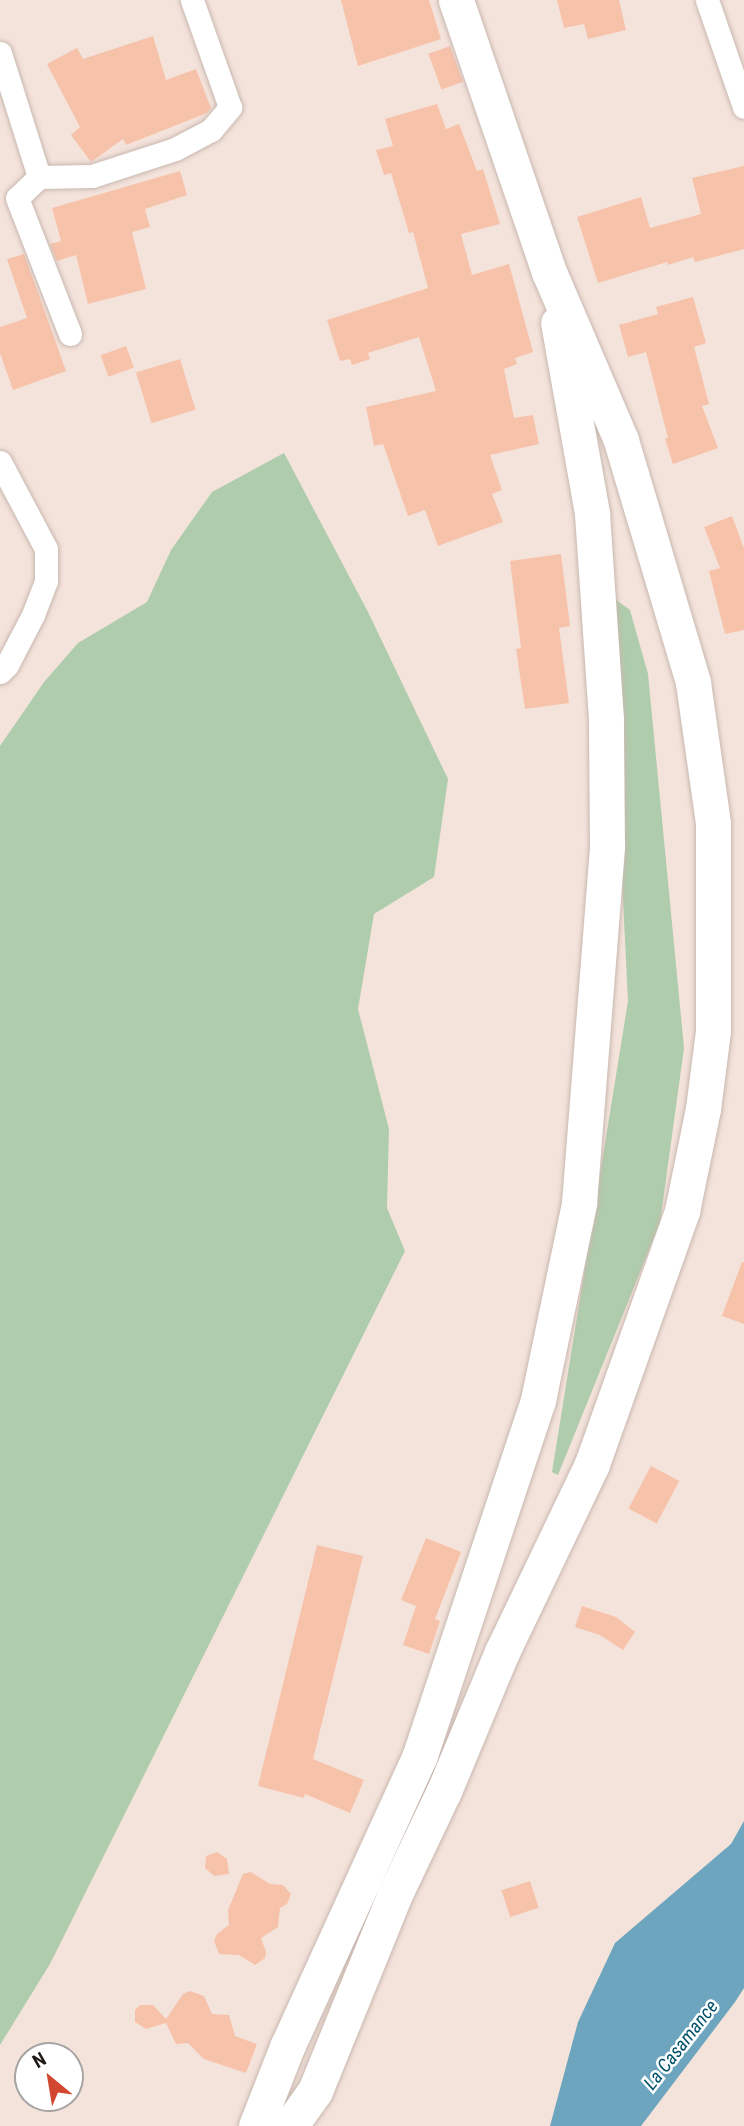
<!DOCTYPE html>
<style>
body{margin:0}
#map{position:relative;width:744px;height:2126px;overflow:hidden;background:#f4e3db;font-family:"Roboto Condensed",sans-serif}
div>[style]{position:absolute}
.green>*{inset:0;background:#afccac}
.water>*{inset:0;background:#6ca5bd}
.building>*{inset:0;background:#f7c2aa;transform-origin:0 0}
.roads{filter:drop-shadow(0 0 2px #c8b8b0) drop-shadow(0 0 2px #c8b8b0)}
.minor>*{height:23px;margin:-11.5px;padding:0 11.5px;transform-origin:11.5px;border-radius:11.5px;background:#fff}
.primary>*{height:35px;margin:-17.5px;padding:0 17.5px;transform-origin:17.5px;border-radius:17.5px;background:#fff}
span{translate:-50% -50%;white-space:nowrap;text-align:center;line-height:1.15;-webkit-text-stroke:5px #fff;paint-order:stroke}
.water-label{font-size:19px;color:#00526b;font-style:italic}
.north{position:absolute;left:14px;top:2042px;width:70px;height:70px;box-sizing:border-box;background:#fff;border:2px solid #a6a4a3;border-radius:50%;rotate:330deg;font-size:19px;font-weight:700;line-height:28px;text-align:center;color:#211b18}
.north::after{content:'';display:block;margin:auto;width:24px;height:32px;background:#d34730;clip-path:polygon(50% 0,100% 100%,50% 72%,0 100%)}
</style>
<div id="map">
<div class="green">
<i style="clip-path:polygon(284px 453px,368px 612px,448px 779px,434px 877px,374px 914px,358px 1009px,389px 1129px,387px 1208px,405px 1251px,50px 1964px,0 2045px,0 746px,44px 682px,78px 643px,147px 602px,171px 550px,212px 492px)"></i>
<i style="clip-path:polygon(608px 594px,630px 610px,648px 674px,684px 1048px,660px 1223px,558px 1475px,552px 1472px,628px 1001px)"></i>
</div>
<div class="water">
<i style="clip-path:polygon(744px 1821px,744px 1988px,735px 2002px,641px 2126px,550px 2126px,578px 2022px,615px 1943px,731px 1844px)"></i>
</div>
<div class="building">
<i style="clip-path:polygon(341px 0,429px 0,441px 39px,358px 66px)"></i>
<i style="clip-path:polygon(557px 0,619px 0,626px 30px,588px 39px,584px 24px,564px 28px)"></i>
<i style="clip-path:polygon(153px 36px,166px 80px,196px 69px,211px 108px,207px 113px,126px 145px,123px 139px,91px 162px,71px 135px,80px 127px,47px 64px,77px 48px,83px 59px)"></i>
<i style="left:450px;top:46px;width:38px;height:23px;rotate:70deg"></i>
<i style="clip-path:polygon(437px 104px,446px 129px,459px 124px,477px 171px,483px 169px,500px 224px,461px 234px,472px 275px,509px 264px,533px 352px,515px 358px,517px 364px,504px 369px,514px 418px,533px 415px,539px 444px,490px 455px,502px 490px,492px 494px,503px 522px,438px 546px,425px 510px,408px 516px,383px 444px,374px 446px,366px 407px,436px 391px,419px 337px,368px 353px,370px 359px,352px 365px,350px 359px,340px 361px,327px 320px,428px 288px,413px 232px,409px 233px,391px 173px,384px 175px,376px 150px,393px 146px,385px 119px)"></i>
<i style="clip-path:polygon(744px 166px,744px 249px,695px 262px,693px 257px,668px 265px,667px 262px,598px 283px,577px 217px,641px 197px,650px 228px,701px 214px,692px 178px)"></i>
<i style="clip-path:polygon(180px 171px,187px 195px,145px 209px,150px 227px,132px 232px,146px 289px,88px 304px,76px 255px,57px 261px,50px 244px,61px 241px,52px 208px)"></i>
<i style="clip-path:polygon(24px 254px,66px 371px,13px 390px,0 353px,0 327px,27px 318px,7px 259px)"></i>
<i style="clip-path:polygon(693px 297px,706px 343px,694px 347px,709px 404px,702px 406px,718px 448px,673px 464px,665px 439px,668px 438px,646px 352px,628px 357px,619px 325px,658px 314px,656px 307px)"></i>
<i style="left:126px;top:346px;width:23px;height:27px;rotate:70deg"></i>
<i style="left:180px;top:359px;width:53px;height:46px;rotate:73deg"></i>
<i style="clip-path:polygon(732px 516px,744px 548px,744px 630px,725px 634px,709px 571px,720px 568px,704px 527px)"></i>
<i style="clip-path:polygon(561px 554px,570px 626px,559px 628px,569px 703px,525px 709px,516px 649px,521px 648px,510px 561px)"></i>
<i style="clip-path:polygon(742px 1262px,744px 1262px,744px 1324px,722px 1316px)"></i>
<i style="left:651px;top:1466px;width:32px;height:48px;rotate:28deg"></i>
<i style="clip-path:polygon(426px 1538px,461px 1552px,435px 1619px,440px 1621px,429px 1654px,403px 1645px,416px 1606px,401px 1600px)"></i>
<i style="clip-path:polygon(317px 1545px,363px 1556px,313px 1759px,364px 1780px,350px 1813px,305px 1794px,304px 1798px,258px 1786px)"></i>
<i style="clip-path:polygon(582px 1606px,616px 1617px,635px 1632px,623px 1650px,600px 1635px,575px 1627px)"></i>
<i style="clip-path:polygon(217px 1852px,227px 1859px,229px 1874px,214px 1876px,205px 1868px,206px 1856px)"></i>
<i style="clip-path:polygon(251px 1872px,270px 1884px,283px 1885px,291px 1894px,287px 1904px,280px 1908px,278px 1927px,261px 1938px,266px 1952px,265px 1958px,255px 1965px,239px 1955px,219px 1954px,214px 1941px,217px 1934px,229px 1925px,228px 1910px,243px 1874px)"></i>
<i style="left:530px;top:1881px;width:28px;height:30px;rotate:72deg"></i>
<i style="clip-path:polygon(190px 1991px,204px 1996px,212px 2014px,229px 2015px,235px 2036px,257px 2044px,246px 2073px,204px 2059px,188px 2043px,176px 2044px,166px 2023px,146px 2029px,135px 2022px,135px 2010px,140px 2005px,153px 2005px,166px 2019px,183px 1994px)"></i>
</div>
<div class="roads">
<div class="minor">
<i style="left:707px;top:0;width:113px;rotate:70.9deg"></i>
<i style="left:0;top:53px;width:130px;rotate:72.5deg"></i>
<i style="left:39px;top:177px;width:30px;rotate:136deg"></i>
<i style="left:17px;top:198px;width:146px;rotate:68.7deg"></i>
<i style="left:39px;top:177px;width:53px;rotate:-1.1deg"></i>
<i style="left:92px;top:176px;width:87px;rotate:-18deg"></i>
<i style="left:175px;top:149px;width:41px;rotate:-27.8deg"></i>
<i style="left:211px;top:130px;width:30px;rotate:-50deg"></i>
<i style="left:230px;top:107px;width:114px;rotate:-109.6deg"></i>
<i style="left:0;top:462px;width:98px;rotate:62.1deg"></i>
<i style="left:46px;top:549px;width:32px;rotate:90deg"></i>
<i style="left:46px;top:581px;width:36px;rotate:111deg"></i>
<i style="left:33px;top:615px;width:56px;rotate:117.5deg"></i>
<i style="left:7px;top:665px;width:10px;rotate:135deg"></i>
</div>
<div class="primary">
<i style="left:256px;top:2126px;width:85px;rotate:-68.6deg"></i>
<i style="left:287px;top:2047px;width:321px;rotate:-65.5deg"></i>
<i style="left:420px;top:1755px;width:374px;rotate:-71.6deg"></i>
<i style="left:538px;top:1400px;width:201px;rotate:-78.2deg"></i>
<i style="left:579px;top:1203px;width:358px;rotate:-85.5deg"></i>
<i style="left:607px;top:846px;width:127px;rotate:-90.5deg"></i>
<i style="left:606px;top:719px;width:206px;rotate:-93.9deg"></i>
<i style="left:592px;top:513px;width:193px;rotate:-100.1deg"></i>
<i style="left:290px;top:2126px;width:43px;rotate:-54.5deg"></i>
<i style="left:315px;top:2091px;width:213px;rotate:-67.9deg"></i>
<i style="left:395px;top:1894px;width:114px;rotate:-64.6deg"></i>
<i style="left:444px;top:1791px;width:151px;rotate:-67.4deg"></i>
<i style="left:502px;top:1652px;width:208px;rotate:-64.4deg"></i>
<i style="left:592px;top:1464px;width:269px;rotate:-70.4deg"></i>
<i style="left:682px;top:1211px;width:104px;rotate:-78.4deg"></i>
<i style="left:703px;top:1109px;width:79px;rotate:-82.7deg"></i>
<i style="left:713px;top:1031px;width:208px;rotate:-90deg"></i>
<i style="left:713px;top:823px;width:142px;rotate:-98.1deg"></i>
<i style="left:693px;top:682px;width:252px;rotate:-106.6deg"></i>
<i style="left:621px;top:440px;width:183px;rotate:-113.2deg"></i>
<i style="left:549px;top:272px;width:287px;rotate:-108.9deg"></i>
</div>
</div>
<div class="water-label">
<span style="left:681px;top:2045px;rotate:-52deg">La Casamance</span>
</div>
<div class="north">N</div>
</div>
